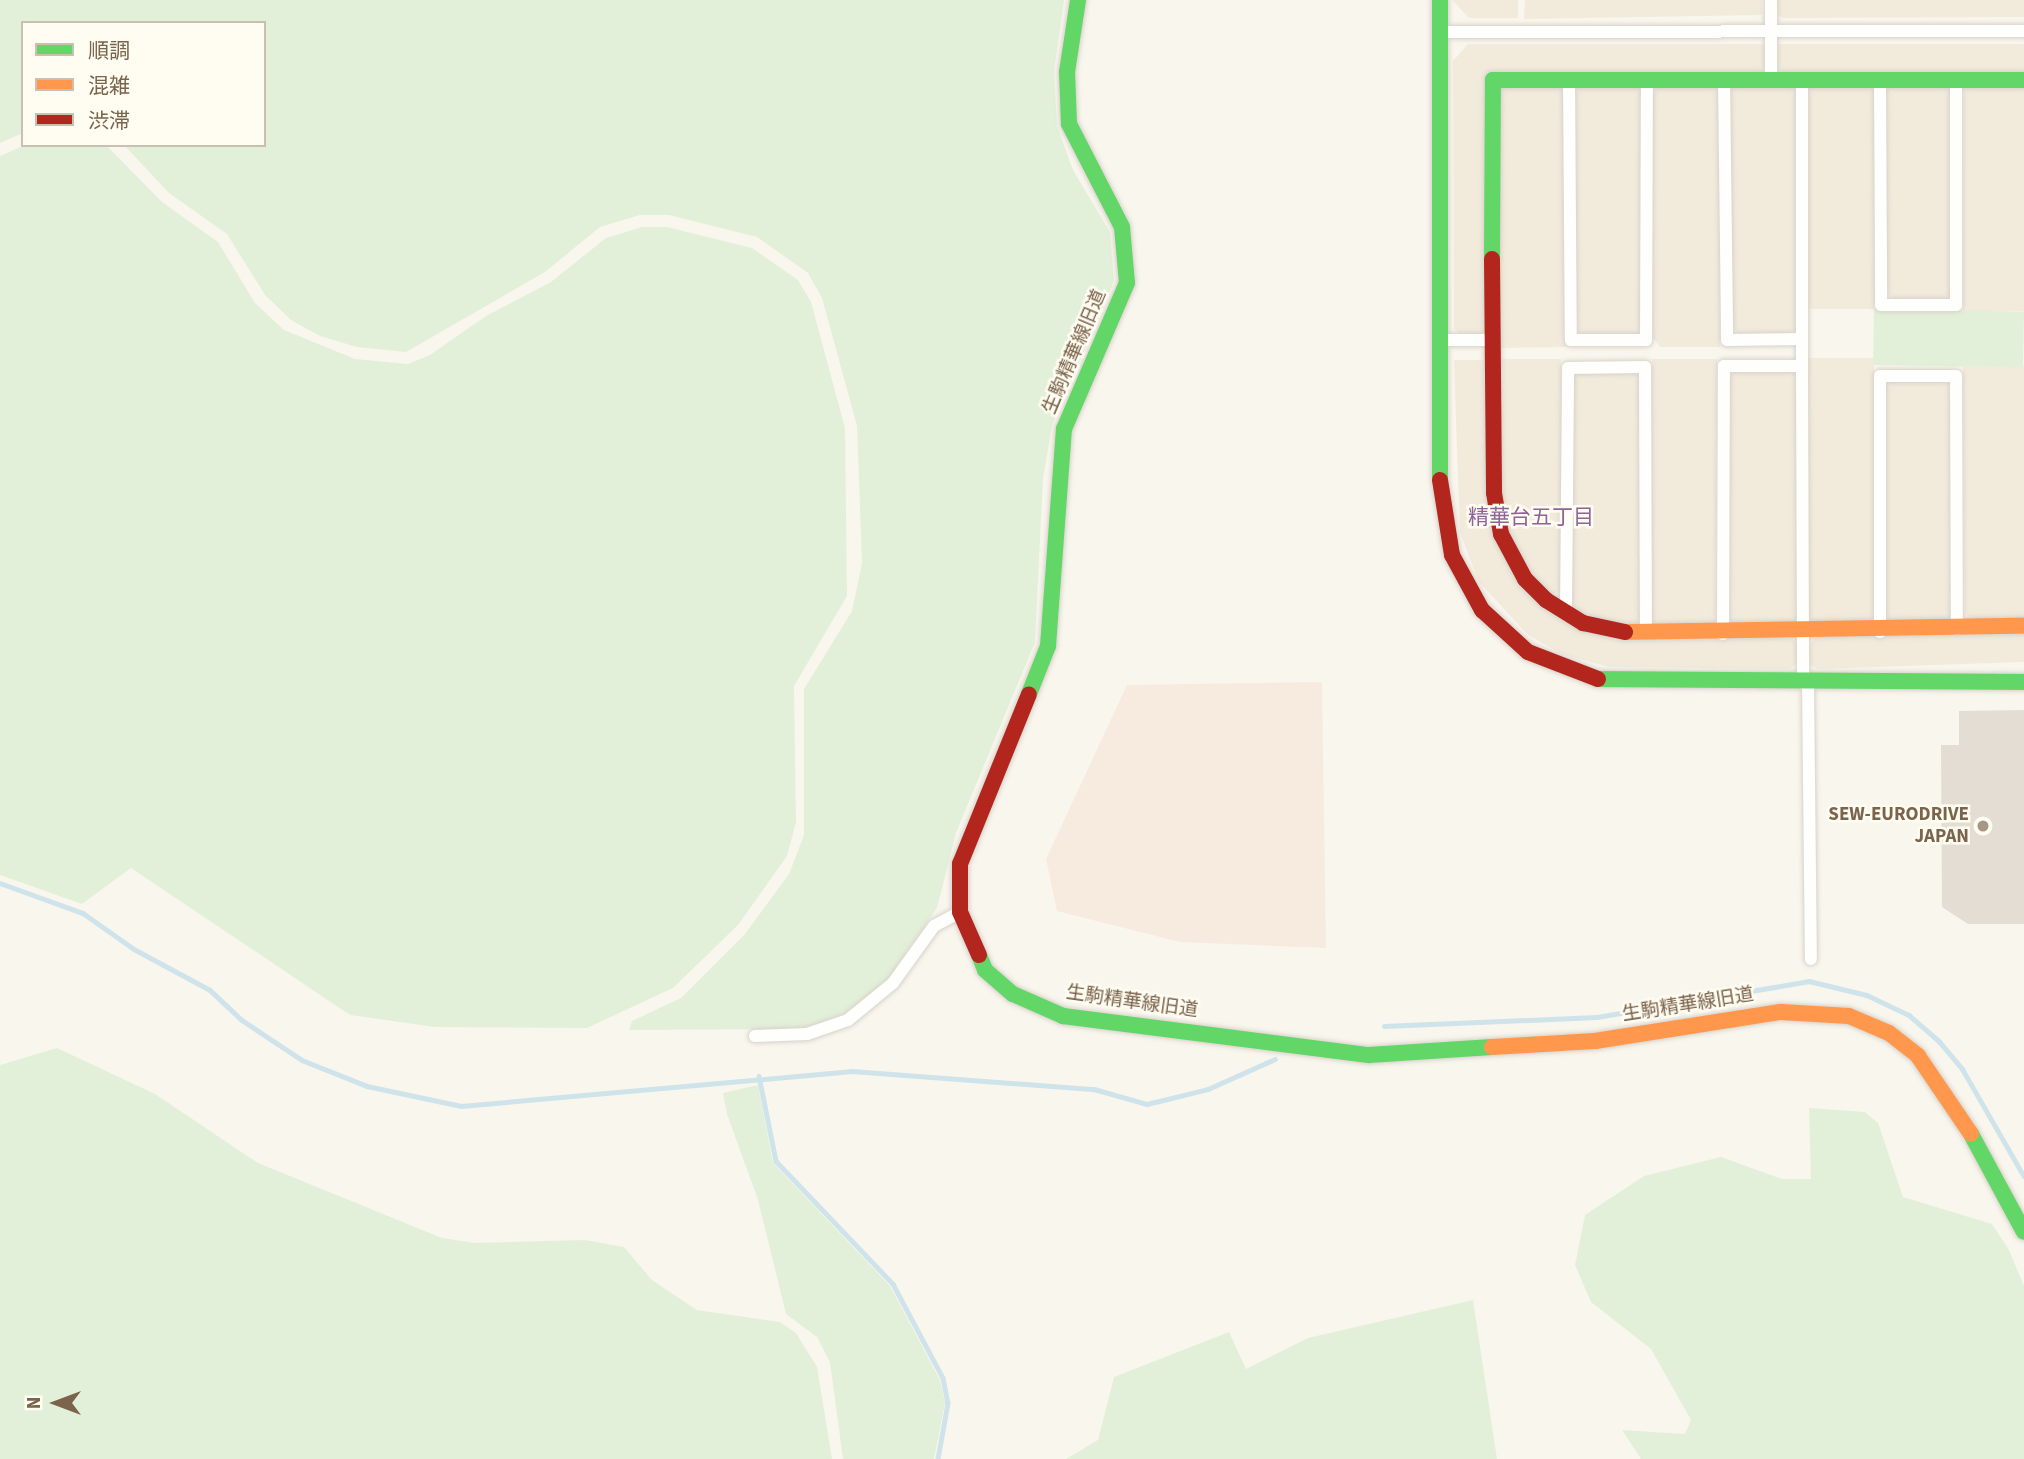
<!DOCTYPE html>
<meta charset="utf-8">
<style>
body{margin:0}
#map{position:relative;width:2024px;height:1459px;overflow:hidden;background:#f9f6ee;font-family:"Source Sans 3","Noto Sans JP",sans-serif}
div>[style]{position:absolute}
.residential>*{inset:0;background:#f2ebdc}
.commercial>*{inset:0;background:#f7ebdf}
.green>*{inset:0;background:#e2f0d9;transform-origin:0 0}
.stream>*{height:4.5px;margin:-2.25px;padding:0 2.25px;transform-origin:2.25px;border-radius:2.25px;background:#cfe3ea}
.building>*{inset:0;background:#e4ddd3}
.roads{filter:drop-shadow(0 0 2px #d7d2c9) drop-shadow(0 0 2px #d7d2c9)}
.street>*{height:12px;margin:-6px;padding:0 6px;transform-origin:6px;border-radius:6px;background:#fefefc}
.fast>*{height:16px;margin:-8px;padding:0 8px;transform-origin:8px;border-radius:8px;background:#63d668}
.slow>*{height:16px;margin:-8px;padding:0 8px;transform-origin:8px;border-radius:8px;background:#ff974d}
.jam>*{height:16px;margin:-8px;padding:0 8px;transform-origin:8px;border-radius:8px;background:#b3261e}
.dots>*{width:19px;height:19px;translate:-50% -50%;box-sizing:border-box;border:4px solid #fffcf2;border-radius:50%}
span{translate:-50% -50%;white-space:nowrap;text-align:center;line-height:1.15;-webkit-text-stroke:5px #fffcf2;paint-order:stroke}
.street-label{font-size:19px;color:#7a644c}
.poi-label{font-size:19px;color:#7a644c;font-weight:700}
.right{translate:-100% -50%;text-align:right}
.neighbourhood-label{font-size:21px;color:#8d6495}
.legend{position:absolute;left:21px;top:21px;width:245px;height:126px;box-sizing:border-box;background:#fffcf2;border:2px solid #cabfb0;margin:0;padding:9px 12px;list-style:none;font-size:21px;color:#7a644c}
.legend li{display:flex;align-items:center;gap:14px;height:35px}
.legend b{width:35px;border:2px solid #cabfb0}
.north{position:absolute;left:21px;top:1368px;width:70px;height:70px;-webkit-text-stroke:5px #fffcf2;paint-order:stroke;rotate:270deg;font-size:19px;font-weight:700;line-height:28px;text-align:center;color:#7a644c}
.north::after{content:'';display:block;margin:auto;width:24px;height:32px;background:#7a644c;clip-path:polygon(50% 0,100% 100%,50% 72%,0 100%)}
</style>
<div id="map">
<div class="residential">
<i style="clip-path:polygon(1452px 0,1518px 0,1518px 18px,1469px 18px)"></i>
<i style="clip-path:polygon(1525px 0,1762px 0,1762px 15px,1524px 19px)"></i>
<i style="clip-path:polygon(1776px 0,2024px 0,2024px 17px,1782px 18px,1776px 13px)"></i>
<i style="clip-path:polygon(1468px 44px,1765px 44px,1765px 66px,1760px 74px,1488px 73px,1488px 327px,1482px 334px,1460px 334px,1454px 329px,1453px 61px)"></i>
<i style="clip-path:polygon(1777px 44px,2024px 44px,2024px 73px,1784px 73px,1777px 66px)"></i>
<i style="clip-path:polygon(1556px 84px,1564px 92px,1566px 347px,1499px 348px,1498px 93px,1505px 85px)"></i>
<i style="clip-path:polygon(1584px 84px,1635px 84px,1643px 91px,1643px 327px,1637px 336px,1583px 335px,1576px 329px,1576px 93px)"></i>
<i style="clip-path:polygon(1662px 84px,1711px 84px,1720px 92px,1720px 347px,1660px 347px,1653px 338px,1653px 93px)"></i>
<i style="clip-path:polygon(1737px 84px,1790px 84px,1797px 90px,1796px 329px,1791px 334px,1740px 335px,1731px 326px,1731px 90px)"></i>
<i style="clip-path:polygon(1815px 84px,1868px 84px,1876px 91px,1874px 309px,1808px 309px,1808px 91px)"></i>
<i style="clip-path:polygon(1894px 84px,1945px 84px,1951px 90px,1952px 290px,1947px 299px,1895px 300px,1886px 292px,1885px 92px)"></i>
<i style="clip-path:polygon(1971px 84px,2024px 86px,2024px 311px,1963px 311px,1964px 91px)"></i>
<i style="clip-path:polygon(1807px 358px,1874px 358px,1877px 621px,1872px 626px,1814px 628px,1808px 620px)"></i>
<i style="clip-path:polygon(1499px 359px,1561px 359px,1562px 590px,1551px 595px,1531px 576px,1503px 523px)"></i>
<i style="clip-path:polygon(1652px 359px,1717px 359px,1715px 628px,1662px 629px,1652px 621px)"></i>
<i style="clip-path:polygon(1454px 360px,1489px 360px,1496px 537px,1575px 625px,1792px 638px,1798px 644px,1798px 663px,1790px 669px,1610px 667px,1564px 655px,1528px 635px,1479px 582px,1460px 533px)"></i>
<i style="clip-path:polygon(1963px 365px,2024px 365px,2024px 619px,1972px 621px,1965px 612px)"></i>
<i style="clip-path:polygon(1791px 370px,1797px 375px,1799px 620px,1791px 628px,1739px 629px,1730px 620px,1729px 377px,1735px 371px)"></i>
<i style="clip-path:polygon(1579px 371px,1634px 371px,1641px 377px,1642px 619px,1636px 627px,1593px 619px,1572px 607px,1573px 378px)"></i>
<i style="clip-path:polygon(1946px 379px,1952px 387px,1953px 614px,1945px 622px,1895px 625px,1886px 618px,1885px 386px,1891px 381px)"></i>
<i style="clip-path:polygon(2024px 631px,2024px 662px,1817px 669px,1808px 663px,1808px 646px,1816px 637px)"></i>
</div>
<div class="commercial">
<i style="clip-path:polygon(1322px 682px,1326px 948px,1180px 942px,1057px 911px,1046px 859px,1127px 685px)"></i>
</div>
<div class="green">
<i style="clip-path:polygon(0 0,1064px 0,1054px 71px,1057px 126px,1073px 170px,1110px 232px,1114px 281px,1052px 425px,1043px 479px,1035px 642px,956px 833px,937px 908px,886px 982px,839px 1017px,804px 1029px,629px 1030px,632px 1021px,681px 998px,745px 934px,789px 874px,804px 835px,804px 689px,852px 611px,862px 563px,857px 426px,822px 298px,808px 273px,757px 237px,669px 215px,640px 215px,600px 227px,545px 272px,406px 352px,357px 347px,320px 336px,291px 320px,265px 295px,227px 234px,169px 193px,124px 145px,264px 145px,264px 23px,23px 23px,23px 133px,0 143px)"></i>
<i style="clip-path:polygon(25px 145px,108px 147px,162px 202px,218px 242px,255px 303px,284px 330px,355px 359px,408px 364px,430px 355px,486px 316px,551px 282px,606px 238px,642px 227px,667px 227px,752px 248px,798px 280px,811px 302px,845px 428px,847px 596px,794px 686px,796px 822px,787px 856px,738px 925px,673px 988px,587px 1028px,435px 1027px,350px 1015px,131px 868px,82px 904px,0 875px,0 156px)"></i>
<i style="left:1874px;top:309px;width:150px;height:56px;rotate:1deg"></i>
<i style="clip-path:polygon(57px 1048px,155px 1094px,258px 1163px,442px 1238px,475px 1243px,585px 1240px,624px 1247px,652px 1280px,697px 1310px,780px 1322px,796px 1333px,817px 1367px,832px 1459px,0 1459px,0 1065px)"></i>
<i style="clip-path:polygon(758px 1085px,773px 1163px,890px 1286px,940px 1380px,945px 1403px,934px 1459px,843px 1459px,830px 1362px,817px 1337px,786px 1314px,758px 1200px,727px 1114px,723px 1093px)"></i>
<i style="clip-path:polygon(1809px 1108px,1865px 1112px,1878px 1123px,1903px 1197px,1992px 1224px,2009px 1250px,2024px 1286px,2024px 1459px,1641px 1459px,1622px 1430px,1685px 1434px,1691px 1420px,1651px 1349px,1591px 1302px,1575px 1265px,1585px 1215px,1644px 1176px,1721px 1157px,1782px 1179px,1811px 1179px)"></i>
<i style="clip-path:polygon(1473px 1300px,1497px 1459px,1066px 1459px,1098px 1440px,1114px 1377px,1229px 1332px,1246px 1369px,1308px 1338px)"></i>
</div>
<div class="stream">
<i style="left:0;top:883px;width:88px;rotate:19.9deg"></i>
<i style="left:83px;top:913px;width:62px;rotate:35.2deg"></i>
<i style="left:134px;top:949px;width:86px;rotate:28.3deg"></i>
<i style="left:210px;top:990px;width:44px;rotate:43.2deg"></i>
<i style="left:242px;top:1020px;width:72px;rotate:33.7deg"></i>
<i style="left:302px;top:1060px;width:70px;rotate:21.8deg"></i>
<i style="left:367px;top:1086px;width:96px;rotate:12deg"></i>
<i style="left:461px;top:1106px;width:393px;rotate:-5.1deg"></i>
<i style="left:852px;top:1071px;width:243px;rotate:4.3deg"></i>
<i style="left:1094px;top:1089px;width:55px;rotate:15.8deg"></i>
<i style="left:1147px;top:1104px;width:63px;rotate:-13.8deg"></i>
<i style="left:1208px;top:1089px;width:73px;rotate:-24.1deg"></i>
<i style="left:1384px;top:1026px;width:213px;rotate:-2.4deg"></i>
<i style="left:1597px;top:1017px;width:215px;rotate:-9.6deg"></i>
<i style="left:1809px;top:981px;width:60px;rotate:13.6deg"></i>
<i style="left:1867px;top:995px;width:47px;rotate:25.5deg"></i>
<i style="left:1909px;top:1015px;width:40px;rotate:41deg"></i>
<i style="left:1939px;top:1041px;width:38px;rotate:50deg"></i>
<i style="left:1963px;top:1070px;width:122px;rotate:60.1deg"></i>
<i style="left:759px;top:1076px;width:87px;rotate:78.7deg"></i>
<i style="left:776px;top:1161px;width:170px;rotate:46.4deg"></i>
<i style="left:893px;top:1284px;width:106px;rotate:62deg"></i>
<i style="left:943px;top:1378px;width:25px;rotate:79deg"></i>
<i style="left:948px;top:1403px;width:57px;rotate:100.1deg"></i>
</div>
<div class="building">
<i style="clip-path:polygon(2024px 710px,2024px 924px,1968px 924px,1942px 907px,1941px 745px,1959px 745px,1959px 711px)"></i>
</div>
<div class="roads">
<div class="street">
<i style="left:1440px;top:32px;width:584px;rotate:-0.1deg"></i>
<i style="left:1569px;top:80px;width:260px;rotate:89.6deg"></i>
<i style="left:1571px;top:340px;width:75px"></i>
<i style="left:1646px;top:340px;width:260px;rotate:-89.8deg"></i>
<i style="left:1724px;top:80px;width:260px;rotate:89.3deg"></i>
<i style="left:1727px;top:340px;width:75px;rotate:-0.8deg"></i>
<i style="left:1802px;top:339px;width:259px;rotate:-90deg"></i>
<i style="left:1771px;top:80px;width:80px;rotate:-90deg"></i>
<i style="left:1880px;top:80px;width:225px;rotate:89.7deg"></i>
<i style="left:1881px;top:305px;width:75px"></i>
<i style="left:1956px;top:305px;width:225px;rotate:-90deg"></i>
<i style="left:1802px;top:339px;width:27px;rotate:90deg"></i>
<i style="left:1440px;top:340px;width:52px"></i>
<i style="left:1566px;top:612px;width:244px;rotate:-89.5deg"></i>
<i style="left:1568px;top:368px;width:77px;rotate:-0.7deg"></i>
<i style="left:1645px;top:367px;width:266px;rotate:89.8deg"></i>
<i style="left:1880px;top:632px;width:256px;rotate:-90deg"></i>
<i style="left:1880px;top:376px;width:76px"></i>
<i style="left:1956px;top:376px;width:253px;rotate:89.8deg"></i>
<i style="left:1723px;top:634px;width:268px;rotate:-89.8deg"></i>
<i style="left:1724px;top:366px;width:78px"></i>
<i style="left:1802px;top:366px;width:317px;rotate:89.8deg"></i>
<i style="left:1808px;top:683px;width:276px;rotate:89.4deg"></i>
<i style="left:755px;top:1036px;width:52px;rotate:-2.2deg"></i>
<i style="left:807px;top:1034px;width:43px;rotate:-18.9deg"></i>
<i style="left:848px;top:1020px;width:58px;rotate:-39.4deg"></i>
<i style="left:893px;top:983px;width:70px;rotate:-54.3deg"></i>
<i style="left:934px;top:926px;width:30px;rotate:-28deg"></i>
</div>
<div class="fast">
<i style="left:1440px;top:0;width:480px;rotate:90deg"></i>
<i style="left:1492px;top:259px;width:179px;rotate:-89.7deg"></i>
<i style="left:1493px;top:80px;width:531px"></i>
<i style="left:1598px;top:679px;width:426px;rotate:0.4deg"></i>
<i style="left:1029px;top:694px;width:52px;rotate:-68.4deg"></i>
<i style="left:1048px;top:646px;width:218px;rotate:-85.8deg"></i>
<i style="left:1064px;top:429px;width:159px;rotate:-66.7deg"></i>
<i style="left:1127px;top:283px;width:56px;rotate:-95.1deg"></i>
<i style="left:1122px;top:227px;width:116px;rotate:-117.2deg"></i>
<i style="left:1069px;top:124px;width:52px;rotate:-92.2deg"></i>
<i style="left:1067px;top:72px;width:73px;rotate:-81.3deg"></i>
<i style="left:979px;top:955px;width:16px;rotate:68deg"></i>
<i style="left:985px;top:970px;width:37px;rotate:41deg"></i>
<i style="left:1013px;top:994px;width:55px;rotate:23.7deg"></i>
<i style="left:1063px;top:1016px;width:308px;rotate:7.3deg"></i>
<i style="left:1369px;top:1055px;width:123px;rotate:-3.7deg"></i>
<i style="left:1971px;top:1134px;width:111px;rotate:61.6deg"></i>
</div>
<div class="slow">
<i style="left:1625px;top:632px;width:399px;rotate:-0.9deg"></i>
<i style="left:1492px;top:1047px;width:103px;rotate:-3.3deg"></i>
<i style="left:1595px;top:1041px;width:188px;rotate:-8.9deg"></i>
<i style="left:1781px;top:1012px;width:68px;rotate:3.4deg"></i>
<i style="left:1849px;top:1016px;width:43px;rotate:23deg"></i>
<i style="left:1889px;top:1033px;width:37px;rotate:38deg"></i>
<i style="left:1918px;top:1056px;width:94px;rotate:55.8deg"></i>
</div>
<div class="jam">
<i style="left:1492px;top:259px;width:234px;rotate:89.5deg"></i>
<i style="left:1494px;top:493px;width:42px;rotate:80.3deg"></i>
<i style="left:1501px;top:534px;width:51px;rotate:61.9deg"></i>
<i style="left:1525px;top:579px;width:30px;rotate:45deg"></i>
<i style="left:1546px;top:600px;width:44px;rotate:31.9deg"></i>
<i style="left:1583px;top:623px;width:43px;rotate:12.1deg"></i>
<i style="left:1440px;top:480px;width:76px;rotate:80.9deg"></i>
<i style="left:1452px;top:555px;width:63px;rotate:61.4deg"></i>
<i style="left:1482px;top:610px;width:62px;rotate:42.4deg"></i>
<i style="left:1528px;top:652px;width:75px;rotate:21.1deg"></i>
<i style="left:979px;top:955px;width:47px;rotate:-113.8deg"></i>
<i style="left:960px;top:912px;width:48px;rotate:-90deg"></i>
<i style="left:960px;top:864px;width:183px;rotate:-67.9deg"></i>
</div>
</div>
<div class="dots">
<i style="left:1983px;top:826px;background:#a69785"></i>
</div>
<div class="street-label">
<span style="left:1075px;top:352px;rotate:-67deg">生駒精華線旧道</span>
<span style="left:1132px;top:1002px;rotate:8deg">生駒精華線旧道</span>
<span style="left:1688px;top:1005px;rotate:-9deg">生駒精華線旧道</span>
</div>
<div class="poi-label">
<span class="right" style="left:1969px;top:826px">SEW-EURODRIVE<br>JAPAN</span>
</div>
<div class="neighbourhood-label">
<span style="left:1531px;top:517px">精華台五丁目</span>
</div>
<ul class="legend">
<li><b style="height:9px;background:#63d668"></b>順調</li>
<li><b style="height:9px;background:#ff974d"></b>混雑</li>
<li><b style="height:9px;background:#b3261e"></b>渋滞</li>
</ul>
<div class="north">N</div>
</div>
